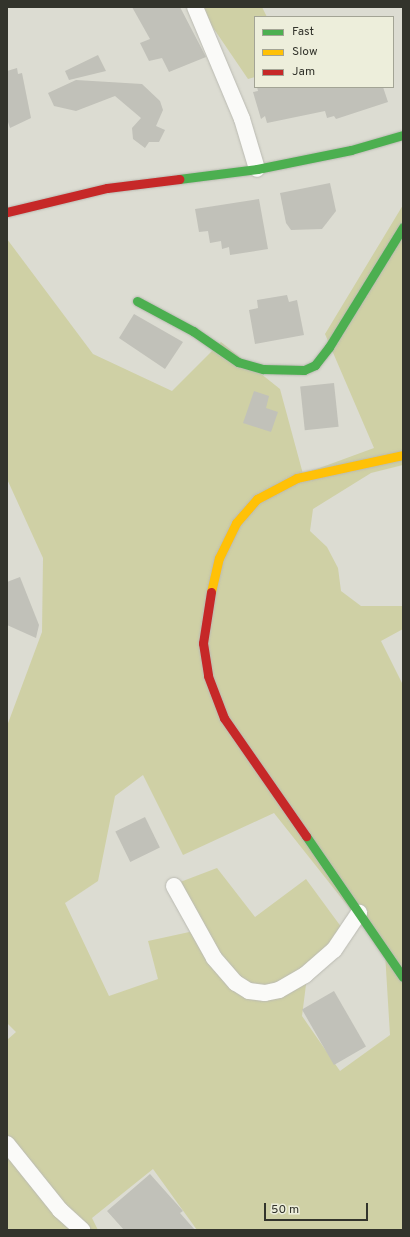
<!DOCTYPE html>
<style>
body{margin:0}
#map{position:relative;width:410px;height:1237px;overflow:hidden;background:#dcdcd2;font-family:Overpass,sans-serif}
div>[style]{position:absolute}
.green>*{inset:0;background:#cfd0a5}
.building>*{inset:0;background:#c1c1b9;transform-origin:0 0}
.roads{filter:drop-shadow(0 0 1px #babab2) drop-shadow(0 0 1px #babab2)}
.street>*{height:16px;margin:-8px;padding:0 8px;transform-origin:8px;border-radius:8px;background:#fafaf8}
.fast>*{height:9px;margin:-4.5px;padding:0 4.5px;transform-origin:4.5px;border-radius:4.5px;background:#4caf50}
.slow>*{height:9px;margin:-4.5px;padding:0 4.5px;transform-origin:4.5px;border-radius:4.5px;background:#ffc107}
.jam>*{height:9px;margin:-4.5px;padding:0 4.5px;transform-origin:4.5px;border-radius:4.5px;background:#c62828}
span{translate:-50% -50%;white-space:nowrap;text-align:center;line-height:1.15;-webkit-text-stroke:4px #edeedb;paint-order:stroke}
.frame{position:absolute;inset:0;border:8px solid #33342c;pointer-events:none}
.legend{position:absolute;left:254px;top:16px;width:140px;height:72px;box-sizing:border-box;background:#edeedb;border:1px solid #a3a495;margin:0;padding:5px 7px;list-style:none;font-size:12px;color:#33342c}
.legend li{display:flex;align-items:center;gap:8px;height:20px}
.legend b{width:20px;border:1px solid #a3a495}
.scale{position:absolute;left:264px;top:1203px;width:104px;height:18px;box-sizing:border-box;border:2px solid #33342c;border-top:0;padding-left:5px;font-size:12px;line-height:14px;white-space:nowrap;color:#33342c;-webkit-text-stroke:3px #edeedb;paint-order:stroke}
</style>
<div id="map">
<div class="green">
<i style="clip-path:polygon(199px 7px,262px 7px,267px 17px,255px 17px,255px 77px,248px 79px)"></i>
<i style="clip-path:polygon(evenodd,403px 205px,403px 465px,371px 473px,313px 509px,310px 531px,327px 547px,338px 568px,341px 591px,361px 606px,403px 606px,403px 629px,381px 641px,403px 685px,403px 1230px,197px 1230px,153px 1169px,92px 1218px,98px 1230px,7px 1230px,7px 1040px,16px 1032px,7px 1023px,7px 726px,42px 632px,43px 558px,7px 479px,7px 239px,93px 354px,172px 391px,221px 342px,280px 389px,303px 474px,374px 448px,325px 334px,403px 205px,143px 775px,183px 855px,274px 813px,385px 953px,390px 1035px,340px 1071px,302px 1016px,308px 969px,350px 939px,306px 879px,255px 917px,217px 868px,175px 884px,194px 931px,148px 941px,158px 979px,109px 996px,65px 903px,98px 881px,115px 796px,143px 775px)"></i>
</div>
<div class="building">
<i style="clip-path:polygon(132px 7px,180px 7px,206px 57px,169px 72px,162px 58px,149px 61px,140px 43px,150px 39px)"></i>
<i style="clip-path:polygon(98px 55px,106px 71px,69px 80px,65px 71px)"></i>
<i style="clip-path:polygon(17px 68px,18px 74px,22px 73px,31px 118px,10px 128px,7px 119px,7px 71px)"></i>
<i style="clip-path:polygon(76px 80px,142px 84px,160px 101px,163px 110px,156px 126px,165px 130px,159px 142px,149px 142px,145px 148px,133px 139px,132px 128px,141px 118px,115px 96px,76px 111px,54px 106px,48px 93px)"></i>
<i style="clip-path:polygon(257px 87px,383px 87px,388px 102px,336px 119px,334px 116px,327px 118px,325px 111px,267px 123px,265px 116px,261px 119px,253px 92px,258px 91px)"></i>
<i style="clip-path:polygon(330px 183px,336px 211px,322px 229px,291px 230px,286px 223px,280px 193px)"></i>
<i style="clip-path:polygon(259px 199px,268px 249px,230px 255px,229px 247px,222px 249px,221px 241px,210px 243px,208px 231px,199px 232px,195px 209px)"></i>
<i style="clip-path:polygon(287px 295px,289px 302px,297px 300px,304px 335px,255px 344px,249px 310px,258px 308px,257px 300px)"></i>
<i style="clip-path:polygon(134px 314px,183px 342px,165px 369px,119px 338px)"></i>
<i style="left:334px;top:383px;width:44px;height:34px;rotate:84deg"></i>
<i style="clip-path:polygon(254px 391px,269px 396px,266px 408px,278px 412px,271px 432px,243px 423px)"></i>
<i style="clip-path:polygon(20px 577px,39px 625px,36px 638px,7px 625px,7px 582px)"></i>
<i style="left:145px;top:817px;width:34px;height:33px;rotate:64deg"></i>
<i style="left:334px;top:991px;width:64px;height:37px;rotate:60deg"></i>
<i style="clip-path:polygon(150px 1174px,183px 1211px,180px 1213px,195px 1230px,124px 1230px,107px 1211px)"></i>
</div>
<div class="roads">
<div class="street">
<i style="left:195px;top:7px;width:121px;rotate:67.2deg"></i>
<i style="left:242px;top:119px;width:52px;rotate:73.3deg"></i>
<i style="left:174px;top:886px;width:82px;rotate:60.9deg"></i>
<i style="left:214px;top:958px;width:33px;rotate:49deg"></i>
<i style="left:236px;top:983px;width:15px;rotate:32deg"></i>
<i style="left:249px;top:991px;width:16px;rotate:7deg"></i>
<i style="left:265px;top:993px;width:14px;rotate:-12deg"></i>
<i style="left:279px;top:990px;width:30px;rotate:-30deg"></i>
<i style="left:305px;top:975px;width:38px;rotate:-41deg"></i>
<i style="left:334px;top:950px;width:45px;rotate:-56deg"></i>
<i style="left:7px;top:1144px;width:85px;rotate:51.2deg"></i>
<i style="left:60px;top:1210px;width:30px;rotate:42deg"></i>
</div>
<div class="fast">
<i style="left:179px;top:179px;width:79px;rotate:-7.3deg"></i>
<i style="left:257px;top:169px;width:96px;rotate:-11.4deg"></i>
<i style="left:351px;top:150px;width:54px;rotate:-16.1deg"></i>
<i style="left:137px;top:301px;width:64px;rotate:28.2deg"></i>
<i style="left:193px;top:331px;width:55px;rotate:34.6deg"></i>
<i style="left:238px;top:362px;width:26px;rotate:16deg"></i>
<i style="left:263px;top:369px;width:41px;rotate:1.4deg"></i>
<i style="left:304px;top:370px;width:12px;rotate:-24deg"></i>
<i style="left:315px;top:365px;width:23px;rotate:-52deg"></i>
<i style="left:329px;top:347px;width:141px;rotate:-58.3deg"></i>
<i style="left:306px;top:836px;width:171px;rotate:55.5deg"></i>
</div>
<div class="slow">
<i style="left:211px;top:592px;width:35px;rotate:-77deg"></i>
<i style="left:219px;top:558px;width:39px;rotate:-64deg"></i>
<i style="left:236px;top:523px;width:32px;rotate:-49deg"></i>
<i style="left:257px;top:499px;width:45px;rotate:-27.7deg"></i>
<i style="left:297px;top:478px;width:108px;rotate:-12.2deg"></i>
</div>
<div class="jam">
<i style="left:7px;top:212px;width:103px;rotate:-13.5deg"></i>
<i style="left:107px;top:188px;width:73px;rotate:-7.1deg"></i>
<i style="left:211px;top:592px;width:52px;rotate:98.9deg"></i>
<i style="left:203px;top:643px;width:33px;rotate:81deg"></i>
<i style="left:208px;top:676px;width:45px;rotate:69.1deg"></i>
<i style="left:224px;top:718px;width:144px;rotate:55.2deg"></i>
</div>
</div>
<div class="frame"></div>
<ul class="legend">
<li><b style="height:5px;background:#4caf50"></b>Fast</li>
<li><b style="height:5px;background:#ffc107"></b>Slow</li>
<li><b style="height:5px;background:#c62828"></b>Jam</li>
</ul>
<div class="scale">50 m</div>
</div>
